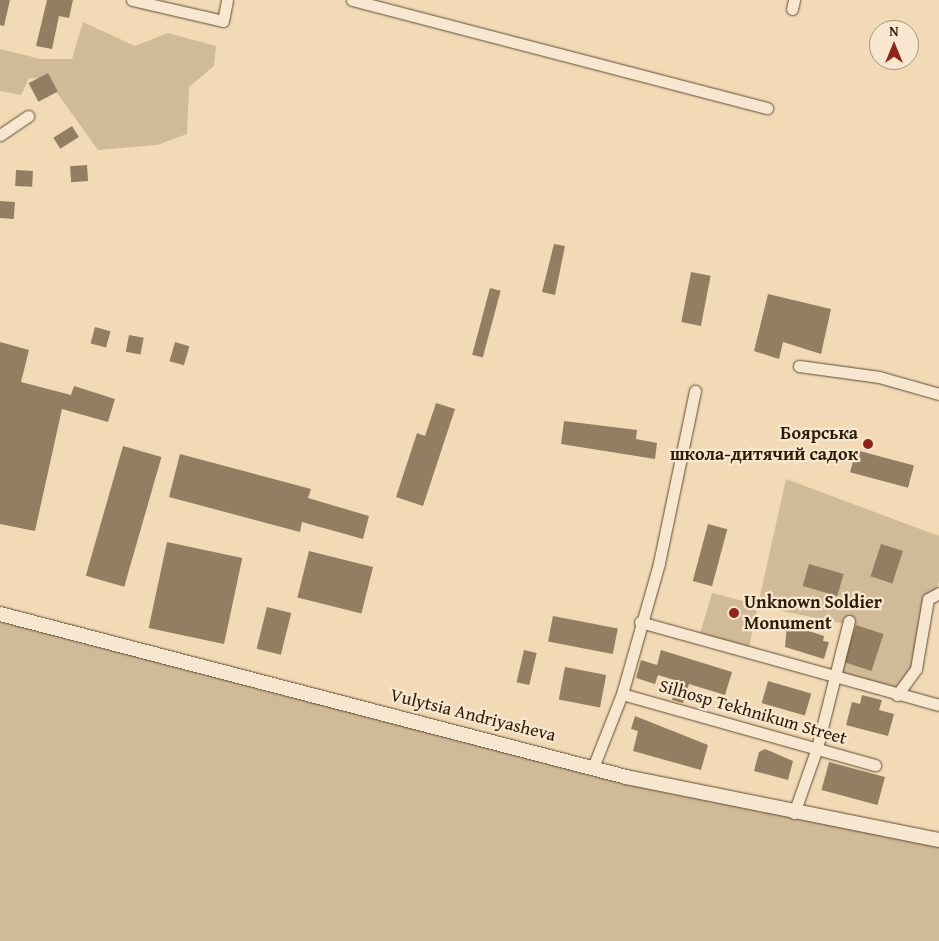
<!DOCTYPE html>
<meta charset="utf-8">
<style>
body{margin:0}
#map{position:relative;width:939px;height:941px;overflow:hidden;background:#f3dab6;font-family:"Gentium Book Plus",serif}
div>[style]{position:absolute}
.green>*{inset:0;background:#d1ba98}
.building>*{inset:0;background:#937e61;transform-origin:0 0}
.roads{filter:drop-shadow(0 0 1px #5e4b31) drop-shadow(0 0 1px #5e4b31)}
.minor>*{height:11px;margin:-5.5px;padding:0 5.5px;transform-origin:5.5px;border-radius:5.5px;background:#f7e7d0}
.tertiary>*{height:14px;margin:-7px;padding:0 7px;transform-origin:7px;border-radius:7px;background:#f7e7d0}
.dots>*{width:14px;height:14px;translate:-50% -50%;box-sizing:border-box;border:2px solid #f7e7d0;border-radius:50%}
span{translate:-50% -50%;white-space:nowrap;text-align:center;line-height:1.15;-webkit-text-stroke:4.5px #f7e7d0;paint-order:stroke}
.poi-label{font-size:18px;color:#2c1b05;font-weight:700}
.right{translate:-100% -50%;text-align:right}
.left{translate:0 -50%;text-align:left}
.street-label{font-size:18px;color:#2c1b05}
.north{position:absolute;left:869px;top:20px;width:50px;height:50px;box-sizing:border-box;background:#f7e7d0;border:1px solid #a6957f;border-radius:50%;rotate:0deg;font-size:14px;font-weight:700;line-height:20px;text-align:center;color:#2c1b05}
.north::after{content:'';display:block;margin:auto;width:18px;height:22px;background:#8f2418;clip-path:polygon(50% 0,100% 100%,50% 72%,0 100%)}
</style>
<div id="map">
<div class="green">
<i style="clip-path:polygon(83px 22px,135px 46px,168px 33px,216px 46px,214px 66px,189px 87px,187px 134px,157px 145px,98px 150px,47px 79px,29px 78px,21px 95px,0 91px,0 49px,41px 59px,72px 59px)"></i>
<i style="clip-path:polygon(786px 479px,939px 536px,939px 580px,916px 669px,903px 691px,834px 676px,845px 624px,758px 606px,748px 651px,699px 637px,712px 593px,758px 605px)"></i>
<i style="clip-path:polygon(0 614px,594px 765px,939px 840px,939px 941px,0 941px)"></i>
</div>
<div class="building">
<i style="clip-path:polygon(0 0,10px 0,4px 26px,0 25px)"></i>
<i style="clip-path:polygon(47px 0,73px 0,69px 18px,59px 16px,52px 49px,36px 46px)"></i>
<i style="left:48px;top:73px;width:21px;height:22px;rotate:62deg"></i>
<i style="left:72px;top:126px;width:13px;height:22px;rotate:58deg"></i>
<i style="left:87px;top:165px;width:16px;height:17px;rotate:86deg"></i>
<i style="left:16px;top:170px;width:17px;height:16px;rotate:3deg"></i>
<i style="left:0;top:201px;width:15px;height:17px;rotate:4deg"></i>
<i style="clip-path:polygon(554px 244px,565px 246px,555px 295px,542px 292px)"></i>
<i style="left:691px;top:272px;width:20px;height:51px;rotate:11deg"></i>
<i style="left:490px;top:288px;width:11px;height:69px;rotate:15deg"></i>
<i style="clip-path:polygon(768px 294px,831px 309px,821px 354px,783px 342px,779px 359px,754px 351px)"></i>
<i style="left:95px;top:327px;width:16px;height:17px;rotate:15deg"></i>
<i style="left:129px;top:335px;width:15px;height:17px;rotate:11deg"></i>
<i style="clip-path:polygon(0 342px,29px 350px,21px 382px,71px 395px,74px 386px,115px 399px,108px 422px,62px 409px,35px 531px,0 524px)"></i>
<i style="left:175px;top:342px;width:15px;height:20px;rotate:16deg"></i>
<i style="clip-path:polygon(436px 403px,455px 409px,423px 506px,396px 497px,417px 433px,425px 436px)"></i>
<i style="clip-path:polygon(564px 421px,637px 430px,636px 439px,657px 443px,655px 459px,561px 444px)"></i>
<i style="left:123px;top:446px;width:40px;height:135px;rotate:16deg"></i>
<i style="left:856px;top:450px;width:60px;height:23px;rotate:15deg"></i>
<i style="clip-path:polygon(180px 454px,311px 489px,308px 498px,369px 516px,363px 539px,302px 522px,300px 532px,169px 497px)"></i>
<i style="left:708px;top:524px;width:20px;height:59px;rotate:15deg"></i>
<i style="left:167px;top:542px;width:77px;height:88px;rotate:12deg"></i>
<i style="left:881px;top:544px;width:23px;height:34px;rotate:18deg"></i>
<i style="left:309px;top:551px;width:66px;height:48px;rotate:14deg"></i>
<i style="left:809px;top:564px;width:36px;height:23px;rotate:16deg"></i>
<i style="left:267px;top:607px;width:25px;height:43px;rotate:14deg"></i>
<i style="left:553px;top:616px;width:66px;height:26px;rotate:11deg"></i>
<i style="clip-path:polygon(787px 624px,824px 636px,823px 641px,829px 642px,824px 659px,785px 647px)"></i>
<i style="left:856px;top:625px;width:29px;height:39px;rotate:18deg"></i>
<i style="left:524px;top:650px;width:13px;height:33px;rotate:13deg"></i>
<i style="clip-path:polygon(661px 650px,732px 672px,725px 695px,689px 684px,683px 703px,672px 700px,678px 681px,658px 675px,655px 684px,636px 678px,641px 660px,657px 665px)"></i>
<i style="left:565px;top:667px;width:42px;height:33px;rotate:11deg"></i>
<i style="left:768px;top:681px;width:45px;height:23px;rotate:16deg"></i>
<i style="clip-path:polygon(862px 695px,882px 700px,879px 710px,894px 714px,888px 736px,846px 725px,852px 702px,860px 704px)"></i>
<i style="clip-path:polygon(635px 716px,708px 745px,701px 770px,633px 751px,638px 731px,631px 729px)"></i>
<i style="clip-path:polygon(765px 749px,793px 761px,788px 780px,754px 771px,759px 752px)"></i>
<i style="left:829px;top:762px;width:58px;height:29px;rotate:15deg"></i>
</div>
<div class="roads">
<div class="minor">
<i style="left:132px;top:0;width:93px;rotate:13deg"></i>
<i style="left:223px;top:21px;width:21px;rotate:-79deg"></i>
<i style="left:352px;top:0;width:429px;rotate:14.6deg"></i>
<i style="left:792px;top:9px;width:9px;rotate:-77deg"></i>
<i style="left:0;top:135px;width:34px;rotate:-34deg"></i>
<i style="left:799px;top:366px;width:81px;rotate:7.8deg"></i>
<i style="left:879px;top:377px;width:62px;rotate:15.8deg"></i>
<i style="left:640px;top:622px;width:310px;rotate:15.5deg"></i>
<i style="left:622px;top:694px;width:263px;rotate:15.7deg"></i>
<i style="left:897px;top:695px;width:32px;rotate:-54deg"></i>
<i style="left:916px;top:669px;width:71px;rotate:-80.3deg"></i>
<i style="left:928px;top:599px;width:13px;rotate:-29deg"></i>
<i style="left:594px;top:765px;width:76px;rotate:-68.5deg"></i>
<i style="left:622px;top:694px;width:136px;rotate:-74.2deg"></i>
<i style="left:659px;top:563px;width:176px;rotate:-78.2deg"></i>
<i style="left:794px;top:813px;width:69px;rotate:-70.5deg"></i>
<i style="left:817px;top:748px;width:131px;rotate:-75.9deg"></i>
</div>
<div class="tertiary">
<i style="left:0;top:614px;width:647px;rotate:14.59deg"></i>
<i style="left:626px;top:777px;width:319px;rotate:11.4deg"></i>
</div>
</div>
<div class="dots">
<i style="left:868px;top:444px;background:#8f2418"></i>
<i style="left:734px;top:613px;background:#8f2418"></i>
</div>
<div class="poi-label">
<span class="right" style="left:858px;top:444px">Боярська<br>школа-дитячий садок</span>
<span class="left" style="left:744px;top:613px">Unknown Soldier<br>Monument</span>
</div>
<div class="street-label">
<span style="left:753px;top:712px;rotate:16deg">Silhosp Tekhnikum Street</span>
<span style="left:473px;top:715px;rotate:14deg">Vulytsia Andriyasheva</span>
</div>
<div class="north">N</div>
</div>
